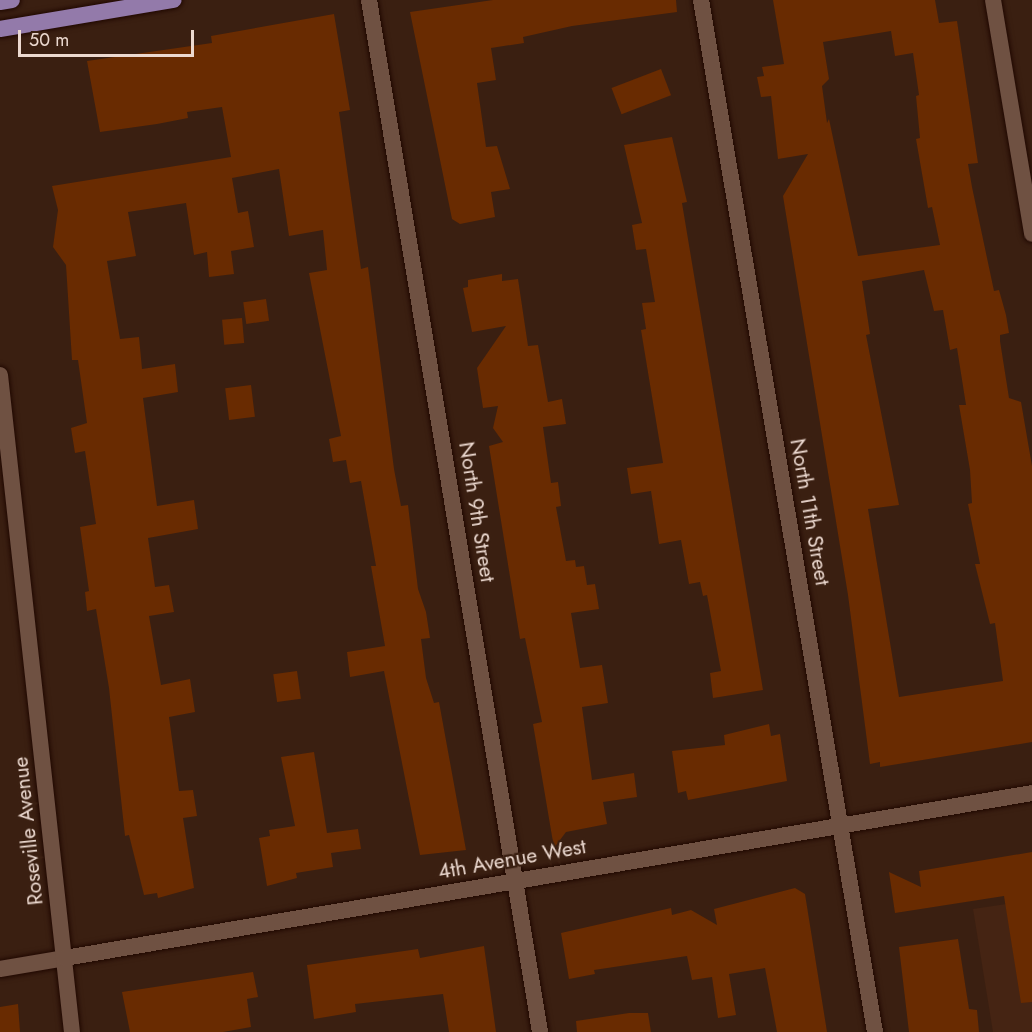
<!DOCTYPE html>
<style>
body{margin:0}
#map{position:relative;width:1032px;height:1032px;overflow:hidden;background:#3a1f11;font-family:Jost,sans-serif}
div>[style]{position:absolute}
.built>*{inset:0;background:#452413}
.building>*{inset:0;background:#692b01;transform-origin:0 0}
.roads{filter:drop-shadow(0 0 2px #200800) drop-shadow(0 0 2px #200800)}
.minor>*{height:16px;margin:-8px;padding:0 8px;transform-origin:8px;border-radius:8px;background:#6f5142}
.tertiary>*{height:16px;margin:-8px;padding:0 8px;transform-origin:8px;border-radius:8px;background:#6f5142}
.primary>*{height:16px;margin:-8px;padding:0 8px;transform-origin:8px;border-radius:8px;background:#937aaa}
span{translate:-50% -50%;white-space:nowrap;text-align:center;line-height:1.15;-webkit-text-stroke:4.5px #3a1f11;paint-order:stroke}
.street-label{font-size:21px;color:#ecd9d0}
.scale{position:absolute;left:18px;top:30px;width:176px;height:27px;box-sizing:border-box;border:3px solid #ecd9d0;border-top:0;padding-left:8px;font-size:18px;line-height:21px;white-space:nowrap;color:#ecd9d0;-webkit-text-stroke:4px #3a1f11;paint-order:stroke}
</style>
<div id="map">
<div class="built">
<i style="clip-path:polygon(1032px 900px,1032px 1032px,993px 1032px,973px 909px)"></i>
</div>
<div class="building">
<i style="clip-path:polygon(493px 0,676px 0,677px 12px,572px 26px,523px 37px,524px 43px,491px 48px,496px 80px,477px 83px,486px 147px,497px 146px,510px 189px,491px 192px,495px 217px,460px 224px,452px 219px,410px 12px)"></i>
<i style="clip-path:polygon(evenodd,773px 0,935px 0,939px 23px,957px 21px,978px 163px,968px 164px,972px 187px,994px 291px,999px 290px,1006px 315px,1009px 333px,1000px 335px,1000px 341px,1009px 398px,1021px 402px,1032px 466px,1032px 742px,880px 767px,880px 762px,870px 764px,848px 595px,783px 196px,808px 154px,778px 159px,771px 96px,761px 97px,757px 77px,764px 76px,762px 67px,784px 64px,773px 0,891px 31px,895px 56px,913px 53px,919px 95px,916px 96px,920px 138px,916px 139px,928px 208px,932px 207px,940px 245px,858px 256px,829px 119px,827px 123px,822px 86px,829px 79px,823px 42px,891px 31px,773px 0,924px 270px,934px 311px,943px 310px,950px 350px,957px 348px,966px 405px,959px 405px,970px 470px,972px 503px,968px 504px,980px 564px,975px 564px,990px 624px,995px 623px,1003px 681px,899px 697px,868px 509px,899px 505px,866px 335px,870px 334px,862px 281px,924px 270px)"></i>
<i style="clip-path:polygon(334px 14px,350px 110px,339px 112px,361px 269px,368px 267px,394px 469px,401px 506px,408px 505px,418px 589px,426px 612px,430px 638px,421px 639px,426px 678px,434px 703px,439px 702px,466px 850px,420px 855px,384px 671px,350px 677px,347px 652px,385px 646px,371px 566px,376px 566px,361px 481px,350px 483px,346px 460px,333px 462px,329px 439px,341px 436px,309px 273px,327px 270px,323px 230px,289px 236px,279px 169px,232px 178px,238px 213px,248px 211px,254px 247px,231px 251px,234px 274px,209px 277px,207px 252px,194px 255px,186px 203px,128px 212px,136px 256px,107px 261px,120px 339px,139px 337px,142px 369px,175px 364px,178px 392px,143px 398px,157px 506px,194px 500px,198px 529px,148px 538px,155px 587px,169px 585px,174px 612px,149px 616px,161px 685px,190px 679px,195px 712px,169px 717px,179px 791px,193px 790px,197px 816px,183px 818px,194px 888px,158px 898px,157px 893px,144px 895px,129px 835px,125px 836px,109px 688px,96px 609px,87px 611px,85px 592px,89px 591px,80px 527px,96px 524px,85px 451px,75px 453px,71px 428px,87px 423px,78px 360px,72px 360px,66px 265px,53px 247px,58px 210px,52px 186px,231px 157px,222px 107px,187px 112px,188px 118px,157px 124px,100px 132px,87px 61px,212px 43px,211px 36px)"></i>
<i style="left:661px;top:69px;width:28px;height:53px;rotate:69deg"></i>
<i style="clip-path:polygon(672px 137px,687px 202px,682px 203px,763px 690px,713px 698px,710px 673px,721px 671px,707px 595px,703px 596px,700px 582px,689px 584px,681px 540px,659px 544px,651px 491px,631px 494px,627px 468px,663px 463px,641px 330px,646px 329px,642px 303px,655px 302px,646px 249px,636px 250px,632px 225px,642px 223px,624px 145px)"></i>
<i style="clip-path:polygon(502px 274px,502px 281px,518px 279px,528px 346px,538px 345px,548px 402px,562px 399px,566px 424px,543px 427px,551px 483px,558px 482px,561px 506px,556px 507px,566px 561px,575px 560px,576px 567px,584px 566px,587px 585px,595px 584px,599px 609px,571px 613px,580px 668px,602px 665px,608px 703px,582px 707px,592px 780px,634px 773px,637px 797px,603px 802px,607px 824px,566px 832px,554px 848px,533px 724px,542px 722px,525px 638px,520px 639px,489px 446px,503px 442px,493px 428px,498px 406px,483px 408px,477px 368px,506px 326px,472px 332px,463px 288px,468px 287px,468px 280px)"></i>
<i style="left:266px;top:299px;width:22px;height:23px;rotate:82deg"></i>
<i style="left:242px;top:318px;width:25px;height:20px;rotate:85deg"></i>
<i style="left:251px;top:385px;width:32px;height:26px;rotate:83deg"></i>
<i style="left:297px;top:671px;width:28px;height:24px;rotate:82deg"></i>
<i style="clip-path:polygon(769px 724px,771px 736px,780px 734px,787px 781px,688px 800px,686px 791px,678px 793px,672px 751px,725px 745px,724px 735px)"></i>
<i style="clip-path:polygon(314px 752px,327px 833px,358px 829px,361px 849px,331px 853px,333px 867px,296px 873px,297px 878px,267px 886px,259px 838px,270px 836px,269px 830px,295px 826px,281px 757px)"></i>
<i style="clip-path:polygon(1032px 852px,1032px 1002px,1021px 1003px,1004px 896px,895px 913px,889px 872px,921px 887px,919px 871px)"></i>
<i style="clip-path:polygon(795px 888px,805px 894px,827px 1032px,777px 1032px,765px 968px,729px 974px,736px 1015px,718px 1018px,712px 977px,692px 980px,687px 956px,594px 970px,595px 974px,569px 979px,561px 933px,671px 908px,672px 915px,691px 910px,717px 925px,714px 909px)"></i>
<i style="clip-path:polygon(958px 939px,969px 1009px,977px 1010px,979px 1032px,909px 1032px,899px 947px)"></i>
<i style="clip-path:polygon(484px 946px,496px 1032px,449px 1032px,443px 994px,355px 1004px,356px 1012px,314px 1019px,307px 965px,418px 949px,420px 958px)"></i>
<i style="clip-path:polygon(253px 972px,258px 997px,247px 999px,251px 1027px,223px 1032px,130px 1032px,122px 992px)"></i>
<i style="clip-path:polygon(18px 1004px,20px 1032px,0 1032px,0 1007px)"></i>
<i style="clip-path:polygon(629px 1013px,648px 1013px,651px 1032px,577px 1032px,576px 1021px)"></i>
</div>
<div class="roads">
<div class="minor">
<i style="left:369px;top:0;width:1046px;rotate:80.59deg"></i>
<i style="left:701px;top:0;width:1047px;rotate:80.43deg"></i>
<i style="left:993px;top:0;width:237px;rotate:80.5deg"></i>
<i style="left:0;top:969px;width:66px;rotate:-9.6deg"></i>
</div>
<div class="tertiary">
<i style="left:0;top:375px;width:661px;rotate:83.75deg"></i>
<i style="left:65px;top:958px;width:981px;rotate:-9.68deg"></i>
</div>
<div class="primary">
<i style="left:0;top:2px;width:12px;rotate:-9deg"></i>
<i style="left:0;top:29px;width:176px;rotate:-9.5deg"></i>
</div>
</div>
<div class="street-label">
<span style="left:477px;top:512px;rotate:81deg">North 9th Street</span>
<span style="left:810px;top:512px;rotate:80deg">North 11th Street</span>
<span style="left:28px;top:831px;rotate:-96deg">Roseville Avenue</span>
<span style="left:512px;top:859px;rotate:-10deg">4th Avenue West</span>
</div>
<div class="scale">50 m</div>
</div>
